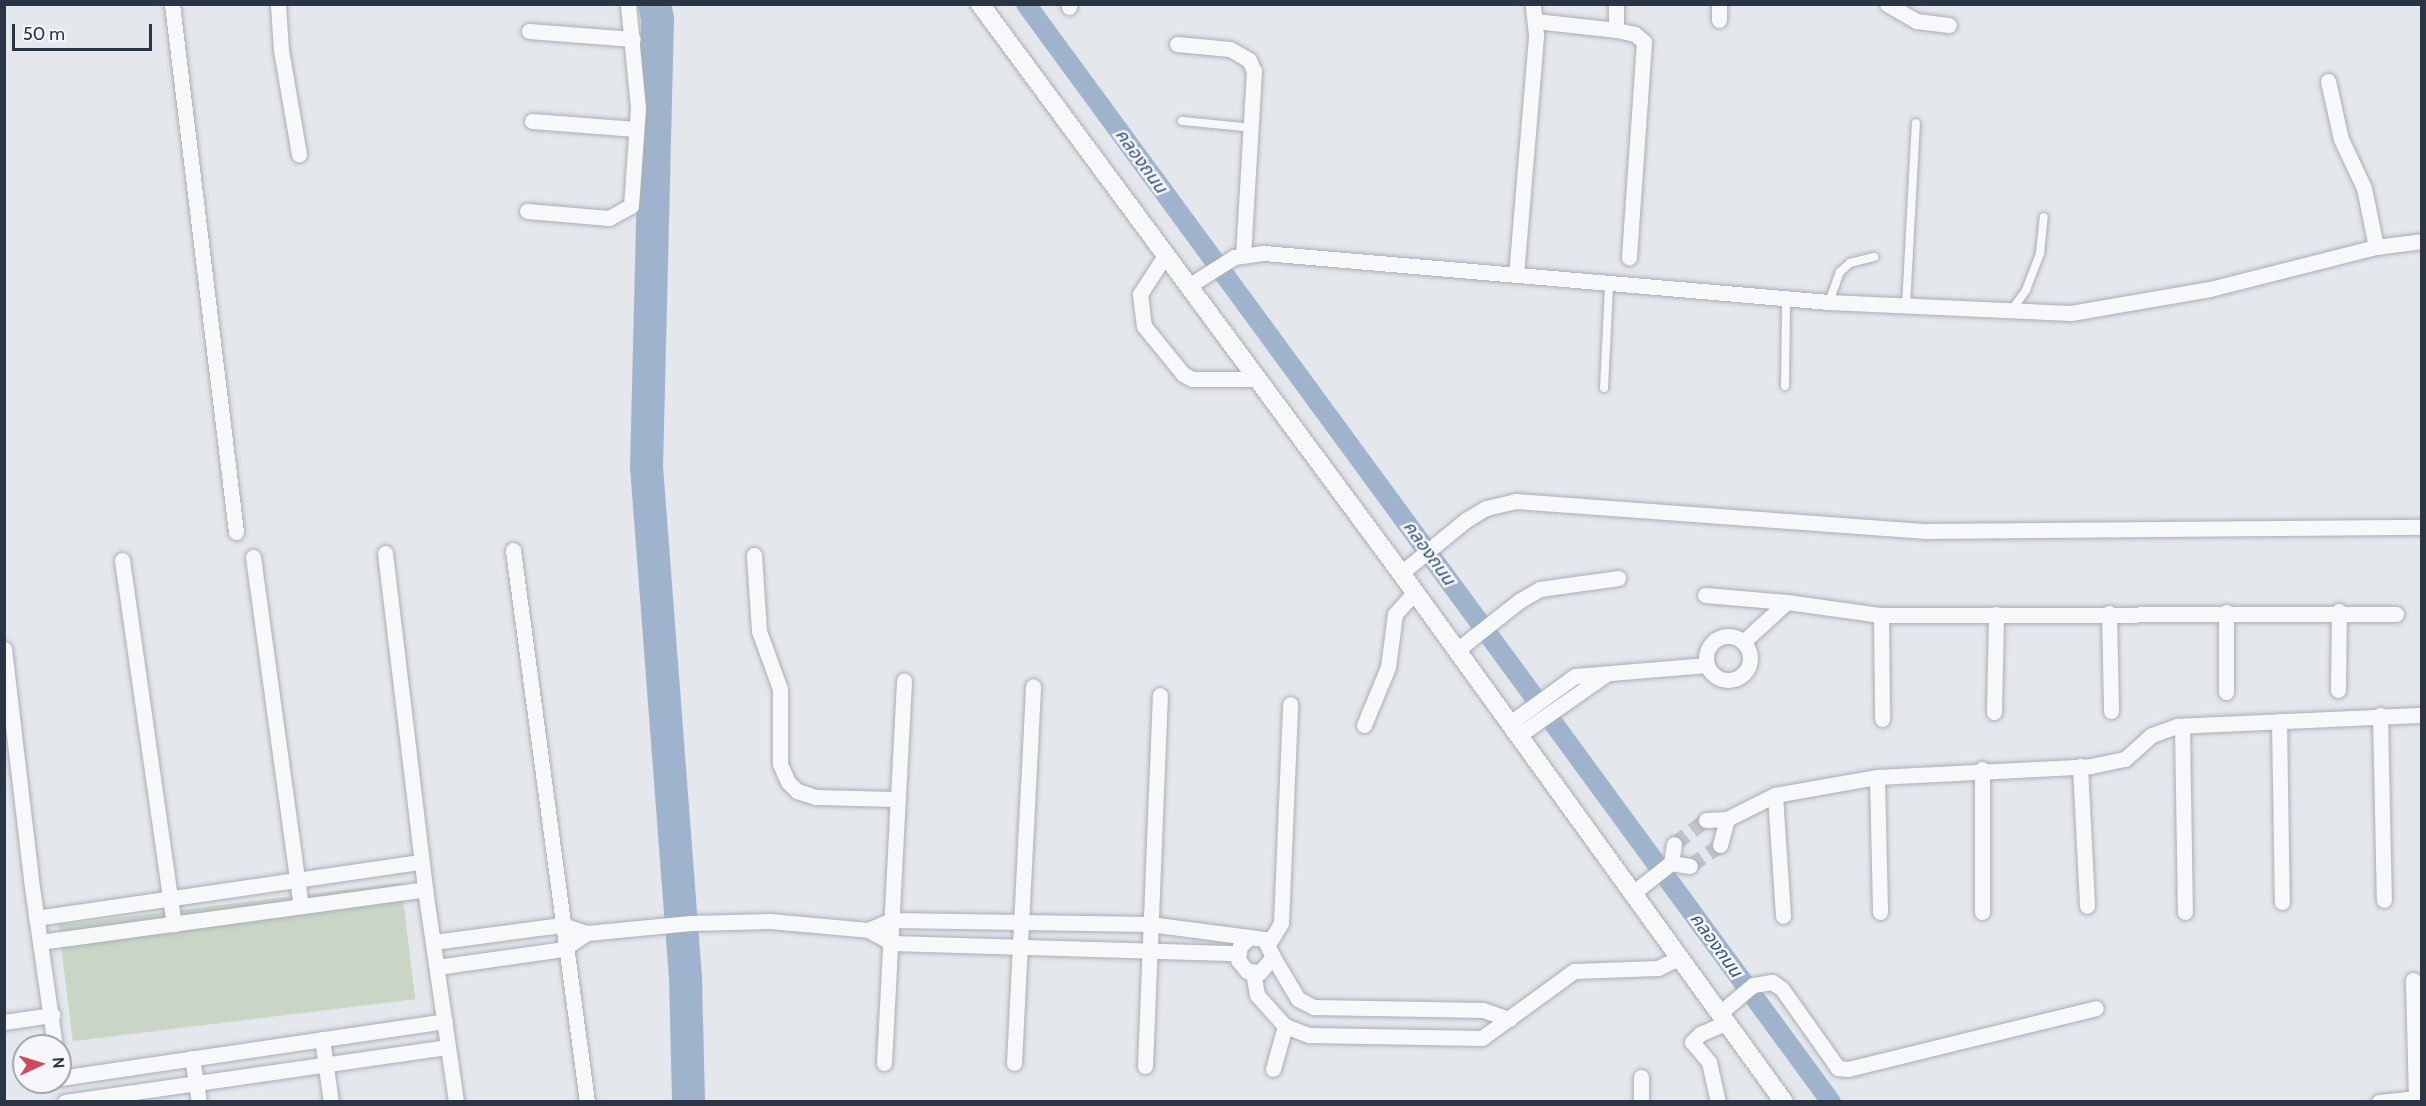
<!DOCTYPE html>
<meta charset="utf-8">
<style>
body{margin:0}
#map{position:relative;width:2426px;height:1106px;overflow:hidden;background:#e4e7ec;font-family:Cabin,"Noto Sans Thai",sans-serif}
div>[style]{position:absolute}
.green>*{inset:0;background:#c9d6c5;transform-origin:0 0}
.canal>*{height:20px;margin:-10px;padding:0 10px;transform-origin:10px;border-radius:10px;background:#9fb4cc}
.river>*{height:33px;margin:-16.5px;padding:0 16.5px;transform-origin:16.5px;border-radius:16.5px;background:#9fb4cc}
.minor-tunnel>*{height:15px;margin-top:-7.5px;transform-origin:0;background:repeating-linear-gradient(90deg,#bfc3cb 0 15px,transparent 0 23px)}
.roads{filter:drop-shadow(0 0 2px #a9aeb7) drop-shadow(0 0 2px #a9aeb7)}
.service>*{height:8px;margin:-4px;padding:0 4px;transform-origin:4px;border-radius:4px;background:#f7f8fa}
.minor>*{height:15px;margin:-7.5px;padding:0 7.5px;transform-origin:7.5px;border-radius:7.5px;background:#f7f8fa}
.minor>.ring{margin:-7.5px;padding:0;box-sizing:content-box;background:none;border:15px solid #f7f8fa;border-radius:50%}
.tertiary>*{height:18px;margin:-9px;padding:0 9px;transform-origin:9px;border-radius:9px;background:#f7f8fa}
span{translate:-50% -50%;white-space:nowrap;text-align:center;line-height:1.15;-webkit-text-stroke:5px #f4f6f9;paint-order:stroke}
.water-label{font-size:18px;color:#34527a;font-style:italic}
.frame{position:absolute;inset:0;border:6px solid #2b3445;pointer-events:none}
.north{position:absolute;left:12px;top:1034px;width:60px;height:60px;box-sizing:border-box;background:#f4f6f9;border:2px solid #a4a8b1;border-radius:50%;rotate:86deg;font-size:16px;font-weight:700;line-height:24px;text-align:center;color:#2b3445}
.north::after{content:'';display:block;margin:auto;width:21px;height:27px;background:#d1495b;clip-path:polygon(50% 0,100% 100%,50% 72%,0 100%)}
.scale{position:absolute;left:12px;top:24px;width:140px;height:27px;box-sizing:border-box;border:3px solid #2b3445;border-top:0;padding-left:8px;font-size:18px;line-height:21px;white-space:nowrap;color:#2b3445;-webkit-text-stroke:4px #f4f6f9;paint-order:stroke}
</style>
<div id="map">
<div class="green">
<i style="left:401px;top:883px;width:117px;height:345px;rotate:83deg"></i>
</div>
<div class="canal">
<i style="left:1026px;top:4px;width:1361px;rotate:53.75deg"></i>
</div>
<div class="river">
<i style="left:654px;top:4px;width:14px;rotate:78deg"></i>
<i style="left:657px;top:18px;width:448px;rotate:91.4deg"></i>
<i style="left:646px;top:466px;width:512px;rotate:85.64deg"></i>
<i style="left:685px;top:977px;width:125px;rotate:88.6deg"></i>
</div>
<div class="minor-tunnel">
<i style="left:1674px;top:844px;width:40px;rotate:-37deg"></i>
<i style="left:1690px;top:866px;width:37px;rotate:-35deg"></i>
</div>
<div class="roads">
<div class="service">
<i style="left:1182px;top:121px;width:70px;rotate:5.7deg"></i>
<i style="left:1829px;top:302px;width:32px;rotate:-70deg"></i>
<i style="left:1840px;top:272px;width:13px;rotate:-42deg"></i>
<i style="left:1850px;top:263px;width:25px;rotate:-14deg"></i>
<i style="left:1906px;top:306px;width:183px;rotate:-86.9deg"></i>
<i style="left:2011px;top:311px;width:26px;rotate:-54deg"></i>
<i style="left:2026px;top:290px;width:40px;rotate:-69deg"></i>
<i style="left:2040px;top:253px;width:36px;rotate:-84deg"></i>
<i style="left:1785px;top:386px;width:87px;rotate:-89.3deg"></i>
<i style="left:1604px;top:388px;width:102px;rotate:-87.2deg"></i>
</div>
<div class="minor">
<i style="left:172px;top:4px;width:532px;rotate:83.09deg"></i>
<i style="left:278px;top:4px;width:46px;rotate:86.3deg"></i>
<i style="left:281px;top:50px;width:106px;rotate:80.2deg"></i>
<i style="left:1616px;top:4px;width:26px;rotate:90deg"></i>
<i style="left:1719px;top:4px;width:16px;rotate:90deg"></i>
<i style="left:1887px;top:4px;width:34px;rotate:30deg"></i>
<i style="left:1916px;top:21px;width:33px;rotate:7deg"></i>
<i style="left:1069px;top:7px;width:3px;rotate:-90deg"></i>
<i style="left:1536px;top:21px;width:81px;rotate:6.4deg"></i>
<i style="left:1616px;top:30px;width:19px;rotate:12deg"></i>
<i style="left:1635px;top:34px;width:12px;rotate:42deg"></i>
<i style="left:1644px;top:42px;width:216px;rotate:94deg"></i>
<i style="left:529px;top:31px;width:104px;rotate:4.4deg"></i>
<i style="left:1177px;top:44px;width:53px;rotate:5.4deg"></i>
<i style="left:1230px;top:49px;width:22px;rotate:30deg"></i>
<i style="left:1249px;top:60px;width:12px;rotate:66deg"></i>
<i style="left:1254px;top:71px;width:183px;rotate:93.4deg"></i>
<i style="left:2328px;top:81px;width:59px;rotate:77.4deg"></i>
<i style="left:2341px;top:139px;width:54px;rotate:64.9deg"></i>
<i style="left:2364px;top:188px;width:60px;rotate:78.5deg"></i>
<i style="left:532px;top:121px;width:104px;rotate:4.4deg"></i>
<i style="left:527px;top:211px;width:82px;rotate:4.9deg"></i>
<i style="left:609px;top:218px;width:25px;rotate:-29deg"></i>
<i style="left:631px;top:206px;width:98px;rotate:-85.9deg"></i>
<i style="left:638px;top:108px;width:104px;rotate:-95.5deg"></i>
<i style="left:1166px;top:254px;width:48px;rotate:123deg"></i>
<i style="left:1140px;top:294px;width:32px;rotate:83deg"></i>
<i style="left:1144px;top:326px;width:62px;rotate:50.9deg"></i>
<i style="left:1183px;top:374px;width:10px;rotate:29deg"></i>
<i style="left:1192px;top:379px;width:67px"></i>
<i style="left:1516px;top:275px;width:241px;rotate:-85.2deg"></i>
<i style="left:1536px;top:35px;width:31px;rotate:-96deg"></i>
<i style="left:1190px;top:285px;width:52px;rotate:-32.5deg"></i>
<i style="left:1234px;top:257px;width:30px;rotate:-8deg"></i>
<i style="left:1264px;top:253px;width:567px;rotate:4.96deg"></i>
<i style="left:1829px;top:302px;width:242px;rotate:2.6deg"></i>
<i style="left:2071px;top:313px;width:141px;rotate:-9.8deg"></i>
<i style="left:2210px;top:289px;width:171px;rotate:-14.2deg"></i>
<i style="left:2376px;top:247px;width:46px;rotate:-7.4deg"></i>
<i style="left:513px;top:550px;width:557px;rotate:82.36deg"></i>
<i style="left:385px;top:553px;width:338px;rotate:83.2deg"></i>
<i style="left:425px;top:889px;width:215px;rotate:81.7deg"></i>
<i style="left:754px;top:555px;width:76px;rotate:86.2deg"></i>
<i style="left:759px;top:631px;width:62px;rotate:70.1deg"></i>
<i style="left:780px;top:689px;width:75px;rotate:90deg"></i>
<i style="left:780px;top:764px;width:20px;rotate:66deg"></i>
<i style="left:788px;top:782px;width:13px;rotate:45deg"></i>
<i style="left:797px;top:791px;width:19px;rotate:18deg"></i>
<i style="left:815px;top:797px;width:82px;rotate:1.4deg"></i>
<i style="left:253px;top:557px;width:352px;rotate:82.2deg"></i>
<i style="left:122px;top:560px;width:368px;rotate:81.9deg"></i>
<i style="left:1401px;top:573px;width:84px;rotate:-39.2deg"></i>
<i style="left:1466px;top:520px;width:23px;rotate:-31deg"></i>
<i style="left:1486px;top:508px;width:31px;rotate:-13deg"></i>
<i style="left:1516px;top:501px;width:414px;rotate:4.2deg"></i>
<i style="left:1929px;top:531px;width:493px;rotate:-0.5deg"></i>
<i style="left:1705px;top:595px;width:82px;rotate:4.9deg"></i>
<i style="left:2226px;top:612px;width:80px;rotate:90deg"></i>
<i style="left:2109px;top:613px;width:98px;rotate:88.8deg"></i>
<i style="left:1881px;top:615px;width:104px;rotate:89.4deg"></i>
<i class="ring" style="left:1706px;top:636px;width:29px;height:29px"></i>
<i style="left:1743px;top:642px;width:59px;rotate:-42.3deg"></i>
<i style="left:1787px;top:602px;width:95px;rotate:7.9deg"></i>
<i style="left:1881px;top:615px;width:515px;rotate:-0.11deg"></i>
<i style="left:4px;top:649px;width:233px;rotate:83.3deg"></i>
<i style="left:31px;top:880px;width:168px;rotate:81.8deg"></i>
<i style="left:1457px;top:650px;width:79px;rotate:-38.3deg"></i>
<i style="left:1519px;top:601px;width:24px;rotate:-30deg"></i>
<i style="left:1540px;top:589px;width:79px;rotate:-8deg"></i>
<i style="left:2338px;top:690px;width:79px;rotate:-89.3deg"></i>
<i style="left:1994px;top:712px;width:98px;rotate:-88.8deg"></i>
<i style="left:2380px;top:715px;width:185px;rotate:88.8deg"></i>
<i style="left:2279px;top:721px;width:181px;rotate:89.1deg"></i>
<i style="left:1510px;top:723px;width:80px;rotate:-35.9deg"></i>
<i style="left:1575px;top:676px;width:132px;rotate:-4.8deg"></i>
<i style="left:1364px;top:725px;width:63px;rotate:-67.5deg"></i>
<i style="left:1388px;top:667px;width:53px;rotate:-82.5deg"></i>
<i style="left:1395px;top:614px;width:30px;rotate:-48deg"></i>
<i style="left:2182px;top:726px;width:186px;rotate:89.1deg"></i>
<i style="left:1519px;top:735px;width:105px;rotate:-34.9deg"></i>
<i style="left:2080px;top:766px;width:140px;rotate:87.1deg"></i>
<i style="left:1877px;top:777px;width:135px;rotate:88.7deg"></i>
<i style="left:1775px;top:795px;width:121px;rotate:86.2deg"></i>
<i style="left:1706px;top:820px;width:21px;rotate:-3deg"></i>
<i style="left:1727px;top:819px;width:54px;rotate:-26.6deg"></i>
<i style="left:1775px;top:795px;width:104px;rotate:-10deg"></i>
<i style="left:1877px;top:777px;width:214px;rotate:-2.9deg"></i>
<i style="left:2091px;top:766px;width:35px;rotate:-12deg"></i>
<i style="left:2125px;top:759px;width:36px;rotate:-42deg"></i>
<i style="left:2152px;top:735px;width:27px;rotate:-20deg"></i>
<i style="left:2177px;top:726px;width:245px;rotate:-2.6deg"></i>
<i style="left:1720px;top:845px;width:27px;rotate:-75deg"></i>
<i style="left:1671px;top:863px;width:19px;rotate:9deg"></i>
<i style="left:1634px;top:892px;width:47px;rotate:-38.1deg"></i>
<i style="left:1671px;top:863px;width:19px;rotate:-81deg"></i>
<i style="left:1982px;top:912px;width:143px;rotate:-90deg"></i>
<i style="left:36px;top:918px;width:390px;rotate:-8.3deg"></i>
<i style="left:868px;top:930px;width:26px;rotate:-23deg"></i>
<i style="left:892px;top:920px;width:258px;rotate:0.9deg"></i>
<i style="left:1150px;top:924px;width:115px;rotate:7.5deg"></i>
<i style="left:1264px;top:939px;width:20px;rotate:63deg"></i>
<i style="left:1273px;top:957px;width:20px;rotate:131deg"></i>
<i style="left:1260px;top:972px;width:13px;rotate:-176deg"></i>
<i style="left:1247px;top:971px;width:14px;rotate:-129deg"></i>
<i style="left:1238px;top:960px;width:14px;rotate:-82deg"></i>
<i style="left:1240px;top:946px;width:13px;rotate:-42deg"></i>
<i style="left:40px;top:942px;width:389px;rotate:-7.8deg"></i>
<i style="left:434px;top:942px;width:129px;rotate:-7.6deg"></i>
<i style="left:562px;top:925px;width:26px;rotate:18deg"></i>
<i style="left:587px;top:933px;width:104px;rotate:-5.5deg"></i>
<i style="left:691px;top:923px;width:79px;rotate:-1.5deg"></i>
<i style="left:770px;top:921px;width:98px;rotate:5.2deg"></i>
<i style="left:868px;top:930px;width:27px;rotate:28deg"></i>
<i style="left:892px;top:943px;width:345px;rotate:1.7deg"></i>
<i style="left:1269px;top:943px;width:23px;rotate:-59deg"></i>
<i style="left:1281px;top:923px;width:219px;rotate:-87.6deg"></i>
<i style="left:1273px;top:957px;width:49px;rotate:59.2deg"></i>
<i style="left:1298px;top:999px;width:18px;rotate:27deg"></i>
<i style="left:1314px;top:1007px;width:169px;rotate:1deg"></i>
<i style="left:1483px;top:1010px;width:28px;rotate:19deg"></i>
<i style="left:437px;top:967px;width:127px;rotate:-8.1deg"></i>
<i style="left:563px;top:949px;width:29px;rotate:-34deg"></i>
<i style="left:1253px;top:972px;width:23px;rotate:80deg"></i>
<i style="left:1257px;top:995px;width:42px;rotate:47.9deg"></i>
<i style="left:1285px;top:1026px;width:26px;rotate:21deg"></i>
<i style="left:1309px;top:1035px;width:173px;rotate:1deg"></i>
<i style="left:1482px;top:1038px;width:114px;rotate:-36.1deg"></i>
<i style="left:1574px;top:971px;width:84px;rotate:-2deg"></i>
<i style="left:1658px;top:968px;width:25px;rotate:-26deg"></i>
<i style="left:1721px;top:1012px;width:42px;rotate:-40.2deg"></i>
<i style="left:1753px;top:985px;width:19px;rotate:-9deg"></i>
<i style="left:1772px;top:982px;width:12px;rotate:35deg"></i>
<i style="left:1782px;top:989px;width:97px;rotate:54.7deg"></i>
<i style="left:1838px;top:1068px;width:10px;rotate:6deg"></i>
<i style="left:1848px;top:1069px;width:255px;rotate:-13.8deg"></i>
<i style="left:4px;top:1022px;width:49px;rotate:-8.3deg"></i>
<i style="left:322px;top:1039px;width:64px;rotate:81.9deg"></i>
<i style="left:192px;top:1058px;width:45px;rotate:81deg"></i>
<i style="left:884px;top:1063px;width:383px;rotate:-87deg"></i>
<i style="left:1014px;top:1063px;width:377px;rotate:-87.1deg"></i>
<i style="left:1145px;top:1066px;width:371px;rotate:-87.7deg"></i>
<i style="left:1273px;top:1069px;width:45px;rotate:-74.4deg"></i>
<i style="left:1641px;top:1077px;width:25px;rotate:90deg"></i>
<i style="left:60px;top:1078px;width:389px;rotate:-8.4deg"></i>
<i style="left:65px;top:1102px;width:387px;rotate:-8.2deg"></i>
<i style="left:1718px;top:1102px;width:41px;rotate:-102.7deg"></i>
<i style="left:1709px;top:1062px;width:26px;rotate:-130deg"></i>
<i style="left:1692px;top:1042px;width:11px;rotate:-45deg"></i>
<i style="left:1700px;top:1034px;width:30px;rotate:-24deg"></i>
<i style="left:2379px;top:1102px;width:37px;rotate:-6deg"></i>
<i style="left:2416px;top:1098px;width:118px;rotate:-91.5deg"></i>
</div>
<div class="tertiary">
<i style="left:980px;top:4px;width:708px;rotate:53.5deg"></i>
<i style="left:1401px;top:573px;width:653px;rotate:54.1deg"></i>
</div>
</div>
<div class="water-label">
<span style="left:1141px;top:161px;rotate:54deg">คลองถนน</span>
<span style="left:1429px;top:553px;rotate:54deg">คลองถนน</span>
<span style="left:1716px;top:945px;rotate:54deg">คลองถนน</span>
</div>
<div class="frame"></div>
<div class="north">N</div>
<div class="scale">50 m</div>
</div>
